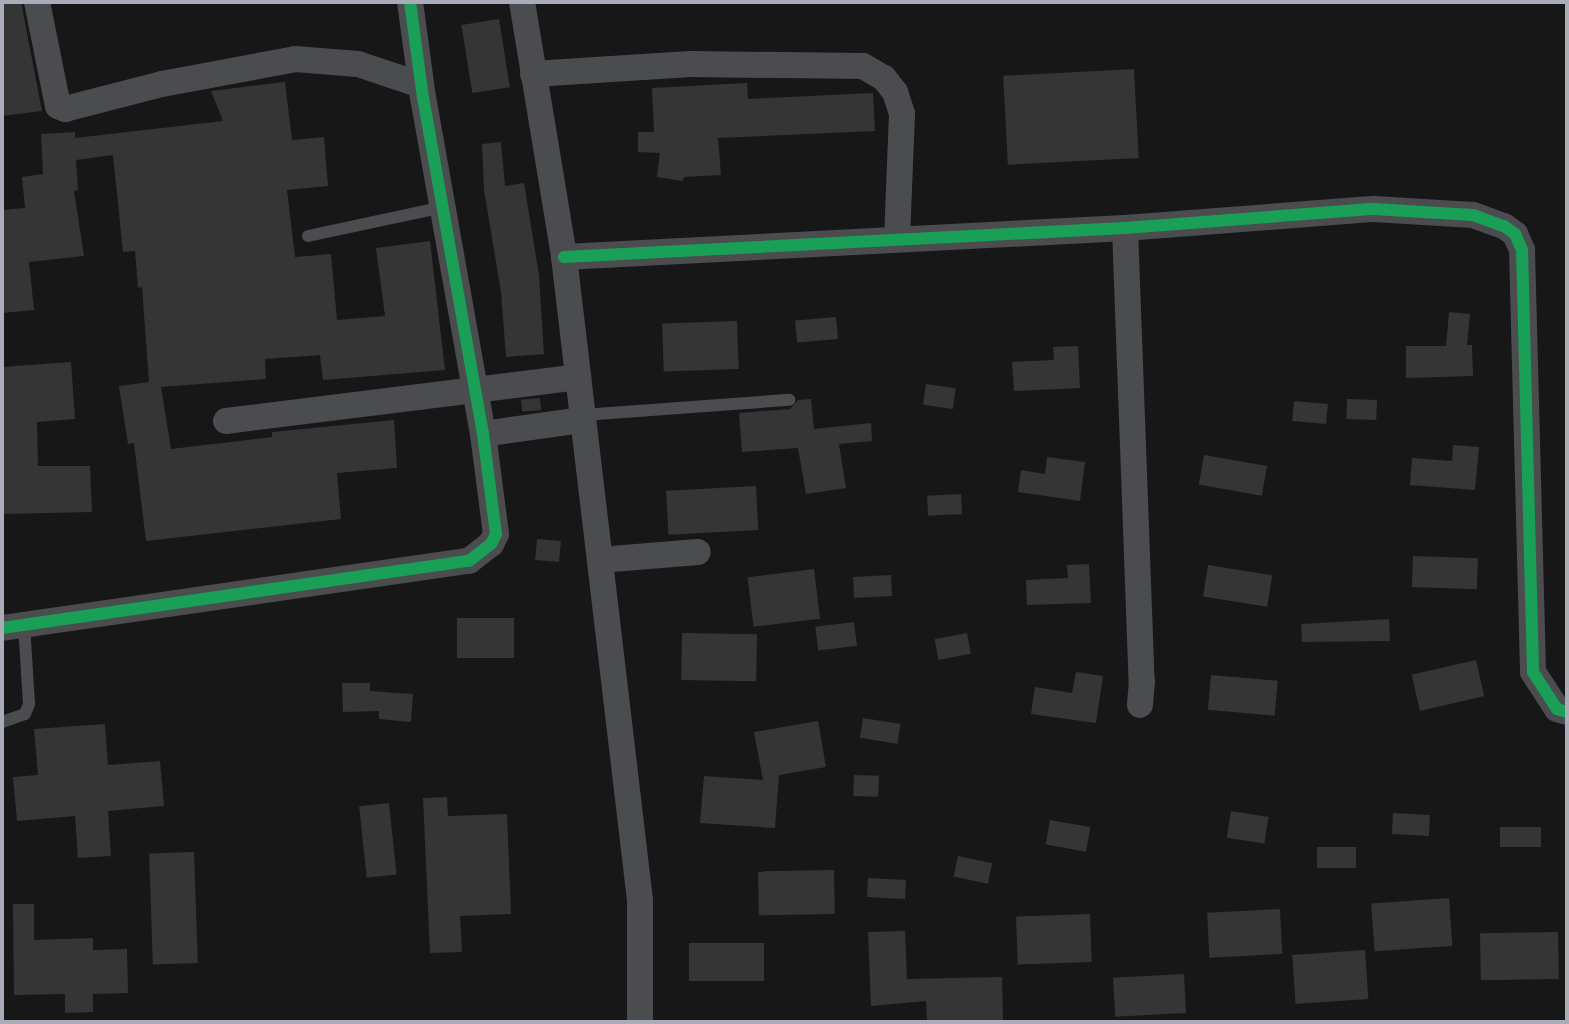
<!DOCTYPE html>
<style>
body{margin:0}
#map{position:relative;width:1569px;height:1024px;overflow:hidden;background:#171717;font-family:"Exo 2",sans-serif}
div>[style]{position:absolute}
.building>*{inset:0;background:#353536;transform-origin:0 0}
.service>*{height:12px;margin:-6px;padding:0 6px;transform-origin:6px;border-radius:6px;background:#4b4c50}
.minor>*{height:26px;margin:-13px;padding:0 13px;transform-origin:13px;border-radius:13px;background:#4b4c50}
.cycleway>*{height:12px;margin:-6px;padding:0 6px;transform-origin:6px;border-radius:6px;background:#1a9f57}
span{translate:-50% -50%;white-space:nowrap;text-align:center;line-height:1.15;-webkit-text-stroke:6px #111113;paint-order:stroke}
.frame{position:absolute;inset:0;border:4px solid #a8adb8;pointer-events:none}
</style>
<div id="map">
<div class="building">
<i style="clip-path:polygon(2px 2px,21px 2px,42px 111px,2px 116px)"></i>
<i style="left:499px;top:19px;width:69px;height:38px;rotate:81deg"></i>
<i style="left:1134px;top:69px;width:89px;height:131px;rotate:87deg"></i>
<i style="clip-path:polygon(285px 82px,292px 140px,324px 137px,328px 186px,287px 190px,295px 257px,331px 254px,337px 320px,385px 316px,376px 248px,430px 241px,445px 370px,323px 380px,320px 355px,265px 359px,266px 379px,161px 387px,171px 449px,272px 437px,272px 432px,394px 420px,397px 468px,337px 473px,341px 519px,146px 541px,134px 443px,128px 444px,119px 386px,149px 382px,142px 287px,138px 288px,135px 251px,123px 252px,113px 155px,76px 160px,78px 190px,74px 191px,84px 256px,29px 262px,34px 310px,2px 313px,2px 210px,25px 208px,22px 177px,43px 174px,41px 134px,75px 132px,75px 138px,223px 121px,211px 91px)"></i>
<i style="clip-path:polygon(747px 83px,748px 99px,873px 93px,875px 131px,718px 138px,721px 175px,684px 177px,683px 181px,657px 177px,660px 153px,638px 152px,638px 132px,654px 132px,652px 88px)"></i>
<i style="clip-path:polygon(501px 142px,505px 186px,524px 183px,539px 275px,544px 354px,506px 357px,501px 292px,484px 190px,482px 144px)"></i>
<i style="clip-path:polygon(1449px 312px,1470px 314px,1467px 345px,1472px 345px,1473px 376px,1406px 378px,1406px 346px,1446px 346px)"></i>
<i style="left:836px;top:317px;width:22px;height:41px;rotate:85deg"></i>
<i style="left:737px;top:321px;width:48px;height:75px;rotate:88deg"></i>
<i style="clip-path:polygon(1078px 346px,1080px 388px,1014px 391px,1012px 362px,1054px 360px,1053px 347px)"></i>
<i style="clip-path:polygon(71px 362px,75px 419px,37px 422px,38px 466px,90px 466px,92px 512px,3px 514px,2px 367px)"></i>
<i style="left:926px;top:384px;width:30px;height:21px;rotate:8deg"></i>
<i style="left:540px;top:398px;width:12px;height:19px;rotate:85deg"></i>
<i style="clip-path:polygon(811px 399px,814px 429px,871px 423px,872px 441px,839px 444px,846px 488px,806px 494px,798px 448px,742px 452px,739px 413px,790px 409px,798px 400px)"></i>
<i style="left:1347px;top:399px;width:30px;height:20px;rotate:2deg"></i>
<i style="left:1294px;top:401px;width:34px;height:20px;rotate:5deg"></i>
<i style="clip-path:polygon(1453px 445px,1479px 447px,1475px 490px,1410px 485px,1412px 458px,1452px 461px)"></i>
<i style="left:1204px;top:455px;width:64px;height:30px;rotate:10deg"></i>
<i style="clip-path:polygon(1047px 457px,1085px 462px,1080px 501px,1018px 492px,1021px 470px,1045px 474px)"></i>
<i style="left:756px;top:486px;width:44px;height:90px;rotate:87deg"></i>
<i style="left:961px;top:494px;width:20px;height:34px;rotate:87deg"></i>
<i style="left:537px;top:539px;width:24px;height:21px;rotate:5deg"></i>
<i style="left:1413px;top:556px;width:65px;height:31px;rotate:2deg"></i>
<i style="clip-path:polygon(1089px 564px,1091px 603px,1027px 605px,1026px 580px,1068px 578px,1067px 565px)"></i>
<i style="left:1208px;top:565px;width:65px;height:32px;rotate:9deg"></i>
<i style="left:814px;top:569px;width:50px;height:67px;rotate:83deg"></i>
<i style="left:891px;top:575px;width:21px;height:38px;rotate:87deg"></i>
<i style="left:514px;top:618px;width:40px;height:57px;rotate:90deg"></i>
<i style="clip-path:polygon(1389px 619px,1390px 641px,1302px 642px,1301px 624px)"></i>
<i style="left:854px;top:622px;width:24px;height:39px;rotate:83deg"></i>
<i style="left:682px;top:633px;width:75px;height:47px;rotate:1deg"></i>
<i style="left:967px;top:633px;width:21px;height:33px;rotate:79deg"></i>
<i style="left:1476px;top:660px;width:37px;height:66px;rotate:77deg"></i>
<i style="clip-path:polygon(1076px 672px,1103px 676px,1096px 723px,1031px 714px,1035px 687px,1072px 693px)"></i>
<i style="left:1211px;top:675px;width:67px;height:35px;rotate:5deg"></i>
<i style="clip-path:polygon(342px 683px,370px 683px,370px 691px,413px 694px,411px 722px,379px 719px,379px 711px,343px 712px)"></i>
<i style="left:863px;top:718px;width:38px;height:20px;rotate:9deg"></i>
<i style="clip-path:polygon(818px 721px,826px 767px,779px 775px,775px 828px,700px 823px,704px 776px,763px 780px,754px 732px)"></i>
<i style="clip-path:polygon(105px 724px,108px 765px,160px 761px,164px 806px,108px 811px,111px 856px,78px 858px,75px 816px,17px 821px,13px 777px,38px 775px,34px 729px)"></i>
<i style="left:854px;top:775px;width:25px;height:21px;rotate:2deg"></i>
<i style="clip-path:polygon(447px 797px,448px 816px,507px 814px,511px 914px,460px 916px,462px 952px,430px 953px,423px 798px)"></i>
<i style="left:389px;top:803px;width:72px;height:30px;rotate:84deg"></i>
<i style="left:1231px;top:811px;width:38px;height:27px;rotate:9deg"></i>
<i style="left:1393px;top:813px;width:37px;height:21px;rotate:3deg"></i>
<i style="left:1050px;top:820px;width:41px;height:25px;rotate:10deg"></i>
<i style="left:1500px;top:827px;width:41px;height:20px"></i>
<i style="left:1317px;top:847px;width:39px;height:21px"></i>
<i style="left:194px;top:852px;width:111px;height:45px;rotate:88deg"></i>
<i style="left:958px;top:856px;width:35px;height:21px;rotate:12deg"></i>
<i style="left:834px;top:870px;width:44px;height:76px;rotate:89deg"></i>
<i style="left:868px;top:878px;width:38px;height:19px;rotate:3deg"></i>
<i style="left:1449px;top:898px;width:48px;height:78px;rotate:86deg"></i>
<i style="clip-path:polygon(13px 904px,34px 904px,34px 940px,93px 938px,93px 950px,127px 949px,128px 993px,93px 994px,93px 1012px,65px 1013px,65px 994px,14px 995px)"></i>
<i style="left:1280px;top:909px;width:45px;height:73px;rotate:87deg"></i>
<i style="left:1090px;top:914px;width:48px;height:74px;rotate:88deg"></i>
<i style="clip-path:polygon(905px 931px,907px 979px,1002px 977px,1003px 1020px,927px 1021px,926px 1001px,871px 1006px,868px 932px)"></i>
<i style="left:1558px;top:932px;width:47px;height:78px;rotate:89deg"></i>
<i style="left:689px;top:943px;width:75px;height:38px"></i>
<i style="left:1365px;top:950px;width:49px;height:73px;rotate:86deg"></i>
<i style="left:1184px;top:974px;width:39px;height:71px;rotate:87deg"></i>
</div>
<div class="service">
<i style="left:308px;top:236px;width:138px;rotate:-12.1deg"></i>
<i style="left:583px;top:415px;width:207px;rotate:-4.2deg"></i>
<i style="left:2px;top:722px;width:24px;rotate:-19deg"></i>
<i style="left:25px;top:714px;width:11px;rotate:-68deg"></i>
<i style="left:29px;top:704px;width:79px;rotate:-93.6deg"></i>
</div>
<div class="minor">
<i style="left:37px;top:2px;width:106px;rotate:78.6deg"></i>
<i style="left:58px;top:106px;width:8px;rotate:23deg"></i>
<i style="left:65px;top:109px;width:100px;rotate:-14.5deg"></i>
<i style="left:162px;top:84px;width:135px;rotate:-10.6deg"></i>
<i style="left:295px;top:59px;width:63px;rotate:4.5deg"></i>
<i style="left:358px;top:64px;width:66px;rotate:18.4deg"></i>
<i style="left:522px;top:2px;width:258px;rotate:80.6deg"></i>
<i style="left:564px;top:257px;width:647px;rotate:83.26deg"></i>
<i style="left:640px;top:900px;width:122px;rotate:90deg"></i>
<i style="left:533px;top:74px;width:158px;rotate:-3.6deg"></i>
<i style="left:691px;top:64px;width:172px;rotate:0.7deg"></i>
<i style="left:863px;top:66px;width:24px;rotate:30deg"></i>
<i style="left:884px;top:78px;width:18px;rotate:52deg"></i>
<i style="left:895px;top:92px;width:23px;rotate:72deg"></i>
<i style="left:902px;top:114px;width:125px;rotate:92.3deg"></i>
<i style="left:1125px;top:228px;width:453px;rotate:87.9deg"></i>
<i style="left:1142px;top:681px;width:24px;rotate:95deg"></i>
<i style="left:564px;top:257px;width:562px;rotate:-2.96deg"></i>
<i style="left:1125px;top:228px;width:250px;rotate:-4.4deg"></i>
<i style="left:1374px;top:209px;width:99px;rotate:3.5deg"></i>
<i style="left:1473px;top:215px;width:33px;rotate:20deg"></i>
<i style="left:1504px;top:226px;width:14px;rotate:36deg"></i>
<i style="left:1515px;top:234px;width:17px;rotate:66deg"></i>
<i style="left:1522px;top:250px;width:422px;rotate:88.5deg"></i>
<i style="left:1533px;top:672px;width:44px;rotate:57deg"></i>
<i style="left:1557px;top:709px;width:10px;rotate:17deg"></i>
<i style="left:226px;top:421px;width:355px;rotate:-7.1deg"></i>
<i style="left:483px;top:434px;width:101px;rotate:-8deg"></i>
<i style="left:600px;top:560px;width:98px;rotate:-4.7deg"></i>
<i style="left:2px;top:628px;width:472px;rotate:-8.2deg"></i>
<i style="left:469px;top:561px;width:28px;rotate:-38deg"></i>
<i style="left:491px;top:544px;width:11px;rotate:-63deg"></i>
<i style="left:496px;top:534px;width:101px;rotate:-97.4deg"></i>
<i style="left:483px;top:434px;width:341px;rotate:-100.1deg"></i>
<i style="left:423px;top:98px;width:97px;rotate:-97.7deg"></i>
</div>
<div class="cycleway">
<i style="left:564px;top:257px;width:562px;rotate:-2.96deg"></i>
<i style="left:1125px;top:228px;width:250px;rotate:-4.4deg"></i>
<i style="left:1374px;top:209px;width:99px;rotate:3.5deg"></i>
<i style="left:1473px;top:215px;width:33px;rotate:20deg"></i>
<i style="left:1504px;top:226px;width:14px;rotate:36deg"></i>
<i style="left:1515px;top:234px;width:17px;rotate:66deg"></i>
<i style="left:1522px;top:250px;width:422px;rotate:88.5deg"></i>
<i style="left:1533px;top:672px;width:44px;rotate:57deg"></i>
<i style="left:1557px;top:709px;width:10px;rotate:17deg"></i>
<i style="left:2px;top:628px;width:472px;rotate:-8.2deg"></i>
<i style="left:469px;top:561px;width:28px;rotate:-38deg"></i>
<i style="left:491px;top:544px;width:11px;rotate:-63deg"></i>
<i style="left:496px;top:534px;width:101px;rotate:-97.4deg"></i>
<i style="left:483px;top:434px;width:341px;rotate:-100.1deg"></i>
<i style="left:423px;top:98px;width:97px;rotate:-97.7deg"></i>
</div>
<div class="frame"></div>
</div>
